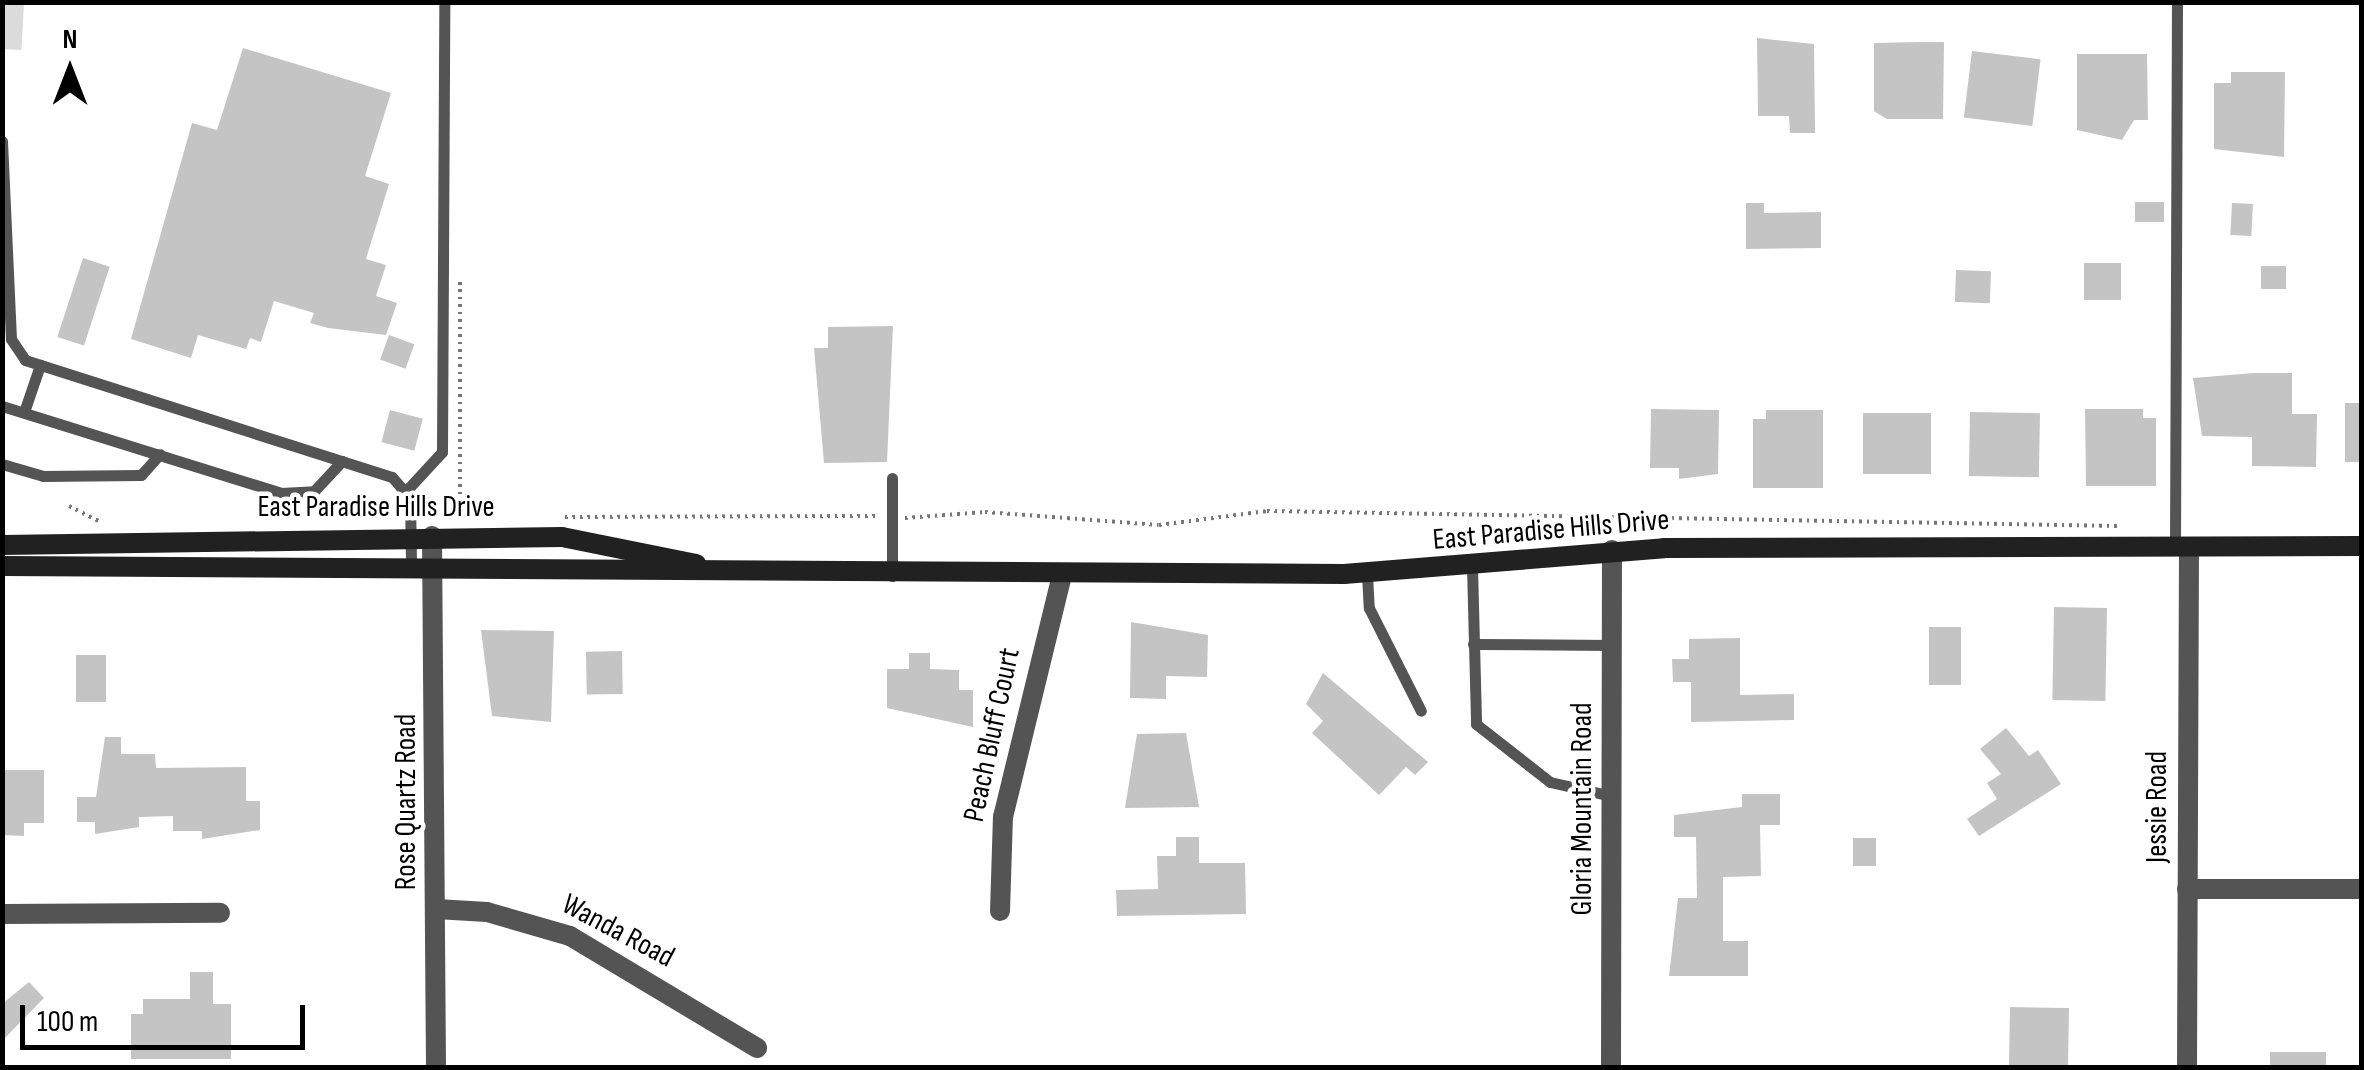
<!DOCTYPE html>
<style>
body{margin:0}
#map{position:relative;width:2364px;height:1070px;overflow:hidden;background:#fff;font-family:"Sofia Sans Condensed",sans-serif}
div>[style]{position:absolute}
.green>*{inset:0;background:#dbdbdb;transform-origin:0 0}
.building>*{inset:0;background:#c4c4c4;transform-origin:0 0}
.path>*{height:4px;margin-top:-2px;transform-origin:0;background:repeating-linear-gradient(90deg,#767676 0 2.5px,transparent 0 7.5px)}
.lane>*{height:11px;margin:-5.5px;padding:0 5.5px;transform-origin:5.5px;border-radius:5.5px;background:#545454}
.street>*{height:20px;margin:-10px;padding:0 10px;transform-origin:10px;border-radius:10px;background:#545454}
.secondary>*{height:20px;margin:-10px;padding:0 10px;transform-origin:10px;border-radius:10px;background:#212121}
span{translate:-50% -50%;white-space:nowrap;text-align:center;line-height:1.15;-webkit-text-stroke:9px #fff;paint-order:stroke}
.street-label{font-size:30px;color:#000}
.frame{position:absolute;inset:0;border:5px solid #000;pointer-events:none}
.north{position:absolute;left:20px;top:20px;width:100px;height:100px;-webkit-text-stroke:8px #fff;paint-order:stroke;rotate:0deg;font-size:28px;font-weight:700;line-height:40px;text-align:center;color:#000}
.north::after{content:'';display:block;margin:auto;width:35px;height:45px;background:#000;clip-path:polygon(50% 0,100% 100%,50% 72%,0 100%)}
.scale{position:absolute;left:20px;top:1005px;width:285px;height:45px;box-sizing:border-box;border:5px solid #000;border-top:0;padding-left:12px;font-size:30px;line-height:35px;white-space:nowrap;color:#000;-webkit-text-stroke:8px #fff;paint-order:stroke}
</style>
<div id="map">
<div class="green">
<i style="left:3px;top:2px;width:21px;height:47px;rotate:3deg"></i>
</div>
<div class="building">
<i style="clip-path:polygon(1757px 38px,1814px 44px,1815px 133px,1790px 133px,1789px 116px,1758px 116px)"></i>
<i style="clip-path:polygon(1921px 42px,1944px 42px,1943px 119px,1887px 119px,1874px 111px,1874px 43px)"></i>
<i style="clip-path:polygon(243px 48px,391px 93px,365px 176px,389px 184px,366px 259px,386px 265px,376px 296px,397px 303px,386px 335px,328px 328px,310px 323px,314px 313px,274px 301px,261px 342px,250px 338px,246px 349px,198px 335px,191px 358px,131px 339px,192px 123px,217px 130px)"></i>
<i style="left:1972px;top:51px;width:69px;height:67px;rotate:7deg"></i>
<i style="clip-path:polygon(2077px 54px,2147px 54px,2148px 120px,2134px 120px,2122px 140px,2077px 130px)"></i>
<i style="clip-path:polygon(2231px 72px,2285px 72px,2284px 157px,2214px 149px,2214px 83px,2231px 83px)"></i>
<i style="left:2135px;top:202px;width:29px;height:20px"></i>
<i style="clip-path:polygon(1746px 203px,1764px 203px,1764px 213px,1821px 212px,1821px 248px,1746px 249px)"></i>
<i style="left:2232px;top:203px;width:21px;height:32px;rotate:3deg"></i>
<i style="left:83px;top:258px;width:28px;height:83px;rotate:18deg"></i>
<i style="left:2084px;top:263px;width:37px;height:37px"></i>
<i style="left:2261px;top:266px;width:25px;height:23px"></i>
<i style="left:1956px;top:270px;width:35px;height:32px;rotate:2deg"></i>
<i style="clip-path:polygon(893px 326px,887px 462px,824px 463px,814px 348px,828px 348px,828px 327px)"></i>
<i style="left:389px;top:335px;width:27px;height:26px;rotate:20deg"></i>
<i style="clip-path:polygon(2254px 373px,2292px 373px,2292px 414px,2317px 414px,2316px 467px,2252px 466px,2252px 437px,2202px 436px,2193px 378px)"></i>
<i style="left:2345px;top:403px;width:17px;height:59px"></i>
<i style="clip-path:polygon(1651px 409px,1719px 410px,1718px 474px,1679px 479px,1679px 468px,1650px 468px)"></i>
<i style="clip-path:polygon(2085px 409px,2143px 409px,2143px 418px,2156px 418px,2156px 486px,2086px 486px)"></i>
<i style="left:390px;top:410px;width:34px;height:33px;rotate:15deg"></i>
<i style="clip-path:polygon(1766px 410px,1823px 410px,1823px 488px,1753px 488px,1753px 419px,1766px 419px)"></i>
<i style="left:1970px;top:412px;width:70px;height:64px;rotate:1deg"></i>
<i style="left:1863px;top:413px;width:68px;height:61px"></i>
<i style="left:2054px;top:607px;width:53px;height:93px;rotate:1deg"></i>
<i style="clip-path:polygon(1131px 622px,1208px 635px,1207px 677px,1166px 676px,1166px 699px,1130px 698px)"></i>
<i style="left:1929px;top:627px;width:32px;height:58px"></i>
<i style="clip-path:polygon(481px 630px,554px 631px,551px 722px,492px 716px)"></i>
<i style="clip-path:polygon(1740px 638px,1740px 695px,1794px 694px,1794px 720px,1691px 722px,1691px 682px,1673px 682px,1672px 659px,1689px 659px,1689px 639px)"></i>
<i style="left:622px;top:651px;width:43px;height:36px;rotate:89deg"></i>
<i style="clip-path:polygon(909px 653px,930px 653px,930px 669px,959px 670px,959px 690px,973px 690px,973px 727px,887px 708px,887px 669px,909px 669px)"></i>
<i style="left:106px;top:655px;width:47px;height:30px;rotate:90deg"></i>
<i style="clip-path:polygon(1323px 673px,1428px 762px,1415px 775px,1406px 767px,1379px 795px,1312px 733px,1323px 721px,1306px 704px)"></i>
<i style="clip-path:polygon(2006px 728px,2029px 756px,2038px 750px,2061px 784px,1979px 836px,1967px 819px,1997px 799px,1987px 783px,2001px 774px,1980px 749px)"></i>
<i style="clip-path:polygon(1186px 733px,1199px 807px,1125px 808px,1137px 734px)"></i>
<i style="clip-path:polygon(105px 737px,121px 737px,121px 754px,155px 754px,156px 768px,246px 767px,246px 801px,260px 801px,260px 830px,202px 839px,202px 831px,173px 831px,173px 816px,139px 817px,139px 827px,95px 834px,95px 822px,77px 822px,77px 797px,96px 797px)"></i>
<i style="clip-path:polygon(2px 770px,44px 770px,44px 823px,24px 823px,24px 836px,2px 835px)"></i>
<i style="clip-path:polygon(1742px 794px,1780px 794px,1780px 825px,1760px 825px,1761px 876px,1723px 877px,1723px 941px,1748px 941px,1748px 976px,1669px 976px,1678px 898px,1697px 898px,1696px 837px,1674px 837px,1674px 815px,1742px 807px)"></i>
<i style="clip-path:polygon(1176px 837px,1199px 837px,1199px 863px,1245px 863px,1246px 914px,1117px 916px,1116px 890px,1158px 889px,1157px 856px,1176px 856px)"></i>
<i style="left:1853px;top:838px;width:23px;height:28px"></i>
<i style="clip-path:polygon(190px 972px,213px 972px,213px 1004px,231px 1004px,231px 1059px,131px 1059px,131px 1014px,143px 1014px,143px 999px,190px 999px)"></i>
<i style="clip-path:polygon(29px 982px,44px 998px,2px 1041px,2px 1004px)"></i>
<i style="left:2010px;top:1007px;width:59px;height:61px;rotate:1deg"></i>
<i style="left:2326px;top:1052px;width:16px;height:56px;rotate:90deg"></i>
</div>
<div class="path">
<i style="left:460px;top:282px;width:236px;rotate:90deg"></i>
<i style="left:69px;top:506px;width:35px;rotate:27deg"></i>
<i style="left:565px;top:517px;width:310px;rotate:-0.2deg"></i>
<i style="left:905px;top:518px;width:80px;rotate:-4.3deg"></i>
<i style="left:985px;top:512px;width:174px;rotate:4.3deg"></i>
<i style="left:1159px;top:525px;width:109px;rotate:-7.4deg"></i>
<i style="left:1267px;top:511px;width:851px;rotate:1.01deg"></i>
</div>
<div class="lane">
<i style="left:2px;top:141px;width:198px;rotate:87.4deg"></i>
<i style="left:11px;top:339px;width:25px;rotate:56deg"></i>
<i style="left:25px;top:360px;width:385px;rotate:17.7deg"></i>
<i style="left:392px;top:477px;width:28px;rotate:49deg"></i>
<i style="left:410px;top:498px;width:67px;rotate:89.1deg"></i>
<i style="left:2px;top:406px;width:292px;rotate:17.3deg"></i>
<i style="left:281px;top:493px;width:33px;rotate:-3deg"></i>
<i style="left:314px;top:491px;width:41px;rotate:-47deg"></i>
<i style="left:24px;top:412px;width:50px;rotate:-71.2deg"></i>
<i style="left:2px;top:464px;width:43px;rotate:16.3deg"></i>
<i style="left:43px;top:476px;width:98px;rotate:-0.6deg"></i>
<i style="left:141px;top:475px;width:28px;rotate:-48deg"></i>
<i style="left:406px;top:491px;width:53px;rotate:-47.3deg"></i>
<i style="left:442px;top:452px;width:450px;rotate:-89.7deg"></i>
<i style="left:2175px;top:547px;width:545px;rotate:-89.79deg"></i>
<i style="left:1472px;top:567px;width:157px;rotate:88.5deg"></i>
<i style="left:1476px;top:724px;width:94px;rotate:38.1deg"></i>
<i style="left:1550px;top:782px;width:64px;rotate:12.7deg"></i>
<i style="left:1367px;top:574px;width:34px;rotate:87deg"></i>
<i style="left:1369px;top:608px;width:115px;rotate:63.2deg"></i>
<i style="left:892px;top:576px;width:98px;rotate:-90deg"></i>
<i style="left:1473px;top:644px;width:139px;rotate:0.4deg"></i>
</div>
<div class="street">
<i style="left:432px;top:536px;width:532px;rotate:89.57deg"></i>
<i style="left:2187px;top:889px;width:175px"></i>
<i style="left:436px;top:909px;width:51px;rotate:3.4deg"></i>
<i style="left:487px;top:912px;width:86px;rotate:16.1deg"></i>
<i style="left:570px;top:936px;width:218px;rotate:30.9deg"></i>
<i style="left:1000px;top:911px;width:94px;rotate:-88.2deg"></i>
<i style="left:1003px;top:817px;width:249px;rotate:-76.3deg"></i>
<i style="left:2px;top:914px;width:218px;rotate:-0.3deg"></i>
<i style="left:1611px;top:1068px;width:518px;rotate:-89.89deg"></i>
<i style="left:2187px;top:1068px;width:521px;rotate:-89.78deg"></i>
</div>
<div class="secondary">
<i style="left:2px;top:545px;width:560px;rotate:-0.82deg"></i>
<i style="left:562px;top:537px;width:137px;rotate:11.4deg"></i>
<i style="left:2px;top:566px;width:1342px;rotate:0.34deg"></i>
<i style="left:1344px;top:574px;width:321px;rotate:-4.6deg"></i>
<i style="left:1664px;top:548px;width:698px;rotate:-0.16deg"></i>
</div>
<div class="street-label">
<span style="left:376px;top:507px">East Paradise Hills Drive</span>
<span style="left:1551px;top:530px;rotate:-5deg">East Paradise Hills Drive</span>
<span style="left:992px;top:735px;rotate:-78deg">Peach Bluff Court</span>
<span style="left:406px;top:802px;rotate:-90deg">Rose Quartz Road</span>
<span style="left:2157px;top:807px;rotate:-90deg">Jessie Road</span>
<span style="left:1582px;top:809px;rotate:-90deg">Gloria Mountain Road</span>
<span style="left:618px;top:931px;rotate:28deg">Wanda Road</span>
</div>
<div class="frame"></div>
<div class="north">N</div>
<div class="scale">100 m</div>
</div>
